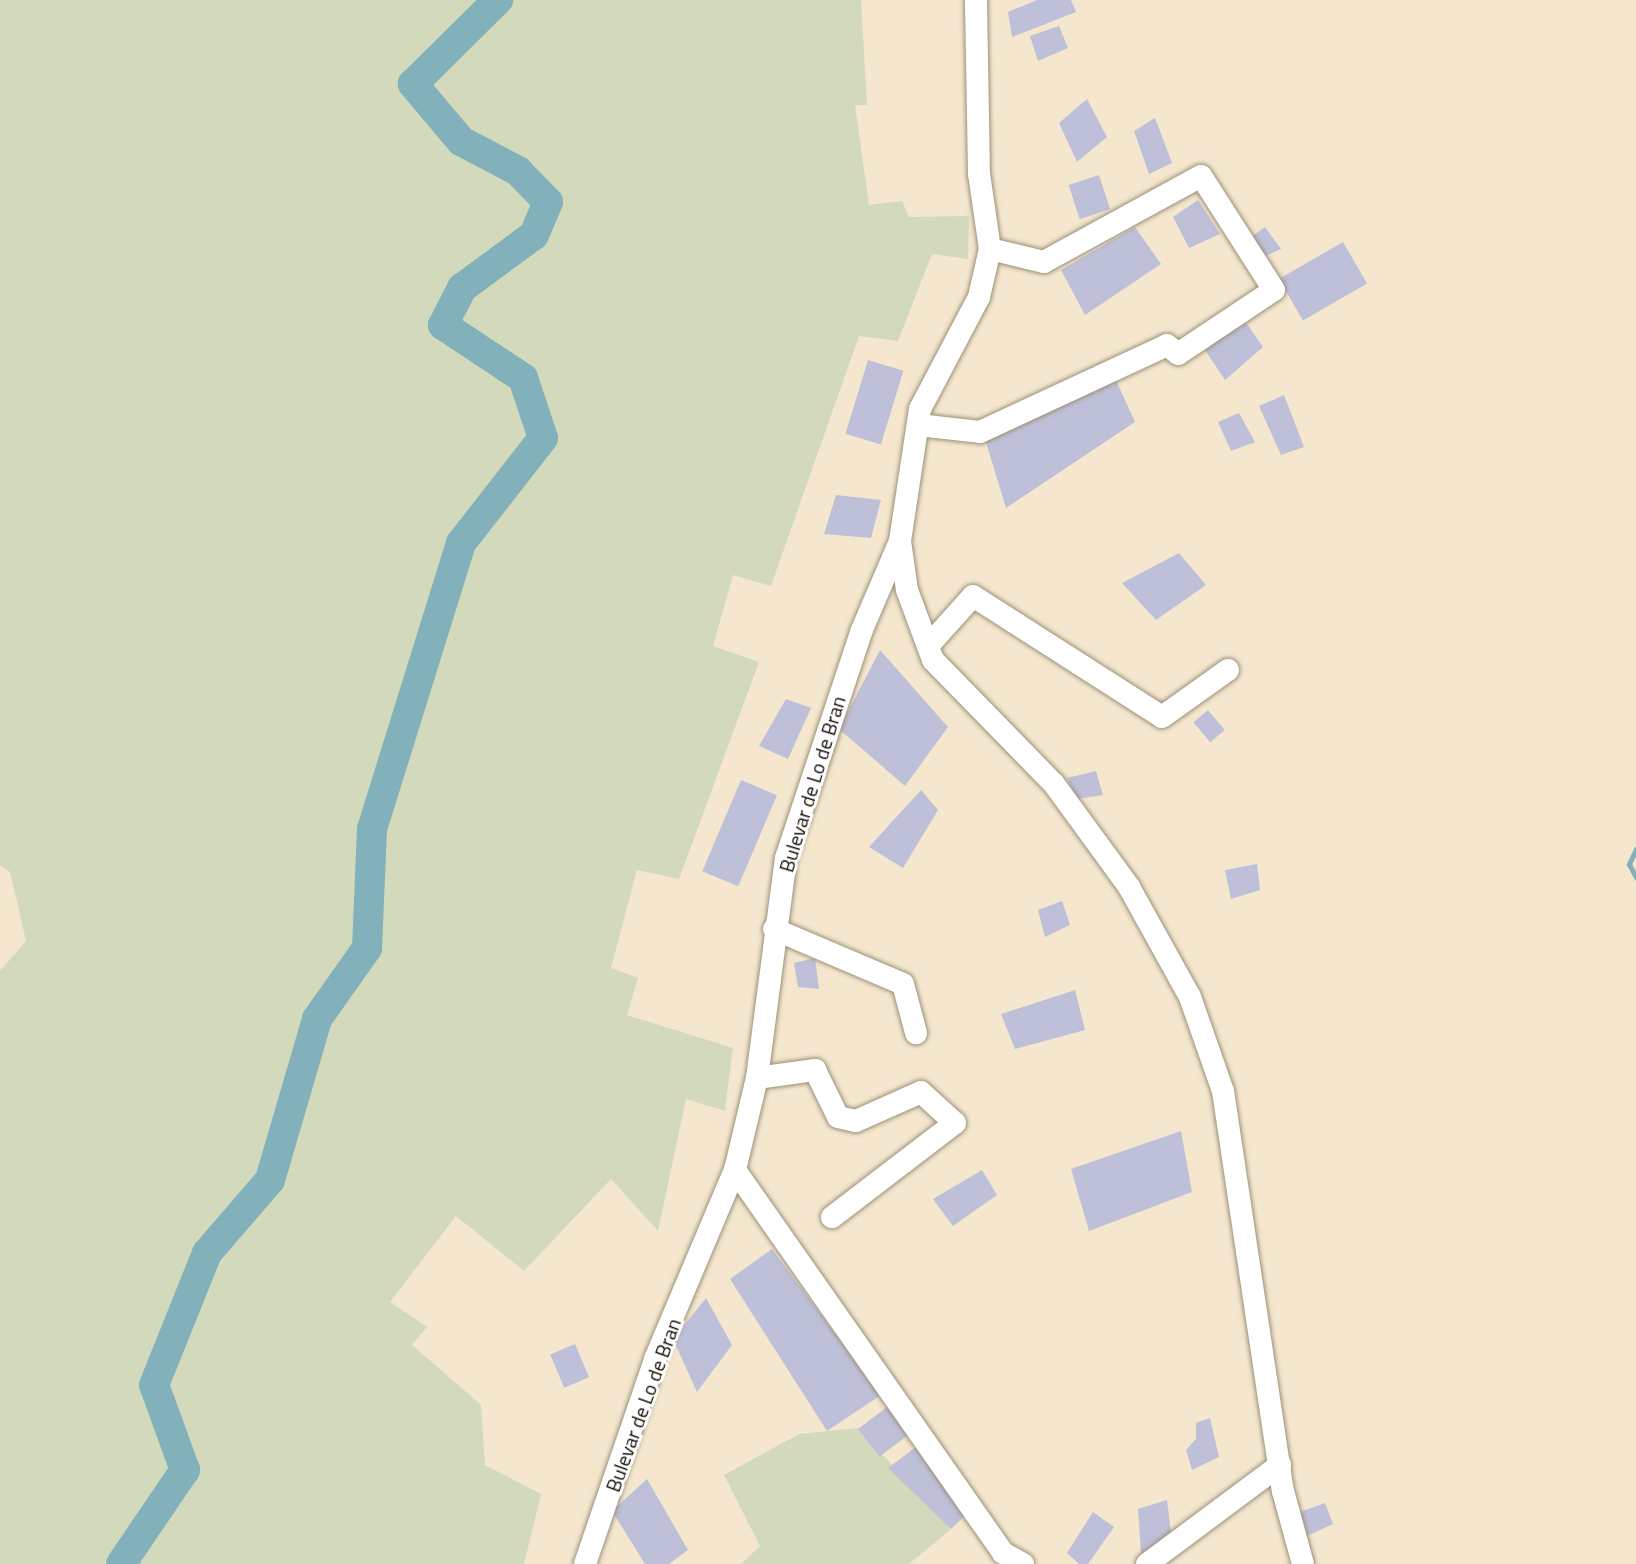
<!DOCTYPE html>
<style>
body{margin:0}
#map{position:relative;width:1636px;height:1564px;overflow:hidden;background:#f4e7ce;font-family:"Titillium Web",sans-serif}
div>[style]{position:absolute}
.green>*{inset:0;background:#d2dabb}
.stream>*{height:5px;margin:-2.5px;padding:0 2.5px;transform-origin:2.5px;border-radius:2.5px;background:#82b1bc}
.river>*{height:30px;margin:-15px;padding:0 15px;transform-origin:15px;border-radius:15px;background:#82b1bc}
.building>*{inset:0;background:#bec0d9;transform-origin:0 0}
.roads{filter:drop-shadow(0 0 2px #9c9079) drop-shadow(0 0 2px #9c9079)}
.minor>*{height:22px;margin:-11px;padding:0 11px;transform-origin:11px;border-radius:11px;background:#fff}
span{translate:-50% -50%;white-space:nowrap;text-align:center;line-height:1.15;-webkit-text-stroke:6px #fff;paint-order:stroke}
.street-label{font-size:20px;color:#120e06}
</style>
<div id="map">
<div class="green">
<i style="clip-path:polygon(0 0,861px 0,867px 105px,855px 105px,869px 205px,902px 201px,909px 217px,969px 216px,968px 259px,932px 254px,898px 341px,859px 336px,771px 586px,733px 575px,713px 646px,759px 662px,679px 879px,637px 870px,611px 968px,638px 978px,627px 1015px,733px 1048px,725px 1111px,686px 1099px,658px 1231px,611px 1179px,524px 1271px,456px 1216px,390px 1302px,427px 1327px,412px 1345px,481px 1405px,485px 1465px,541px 1494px,524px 1564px,0 1564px,0 971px,26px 941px,10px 872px,0 865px)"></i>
<i style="clip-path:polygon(858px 1428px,951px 1529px,909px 1564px,741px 1564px,760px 1546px,724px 1475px,799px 1434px)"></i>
</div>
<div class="stream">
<i style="left:1636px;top:849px;width:17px;rotate:115deg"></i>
<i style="left:1629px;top:864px;width:15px;rotate:62deg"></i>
</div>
<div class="river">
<i style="left:121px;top:1564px;width:114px;rotate:-55.8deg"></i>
<i style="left:185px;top:1470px;width:90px;rotate:-110deg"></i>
<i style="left:154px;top:1385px;width:142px;rotate:-68.1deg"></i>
<i style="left:207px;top:1253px;width:96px;rotate:-49.2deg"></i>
<i style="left:270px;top:1180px;width:168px;rotate:-73.7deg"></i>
<i style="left:317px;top:1019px;width:87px;rotate:-54.8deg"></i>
<i style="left:367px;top:948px;width:119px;rotate:-87.6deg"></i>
<i style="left:372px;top:829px;width:300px;rotate:-72.7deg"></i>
<i style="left:461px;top:543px;width:133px;rotate:-52deg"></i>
<i style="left:543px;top:438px;width:63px;rotate:-108.4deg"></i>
<i style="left:523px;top:378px;width:96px;rotate:-146.5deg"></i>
<i style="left:443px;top:325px;width:42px;rotate:-62.8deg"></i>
<i style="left:462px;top:288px;width:89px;rotate:-36.4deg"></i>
<i style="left:534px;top:235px;width:36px;rotate:-67deg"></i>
<i style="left:548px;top:202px;width:43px;rotate:-134.1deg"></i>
<i style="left:518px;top:171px;width:64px;rotate:-152.2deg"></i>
<i style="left:461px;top:141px;width:75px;rotate:-130.1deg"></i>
<i style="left:413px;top:84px;width:120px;rotate:-44.7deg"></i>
</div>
<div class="building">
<i style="clip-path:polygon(1037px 0,1071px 0,1076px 12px,1012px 37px,1008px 12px)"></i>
<i style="clip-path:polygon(1059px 26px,1068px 48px,1038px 61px,1030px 36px)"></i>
<i style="clip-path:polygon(1087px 99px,1107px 137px,1077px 162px,1059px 123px)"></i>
<i style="clip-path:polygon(1155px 118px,1172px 163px,1149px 174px,1134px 131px)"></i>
<i style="left:1099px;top:175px;width:36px;height:32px;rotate:72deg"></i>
<i style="clip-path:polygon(1198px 200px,1220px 234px,1189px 248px,1173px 217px)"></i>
<i style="clip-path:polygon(1135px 227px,1161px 264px,1085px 315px,1061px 270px)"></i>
<i style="clip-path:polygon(1265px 227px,1281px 249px,1263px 257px,1251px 237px)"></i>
<i style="left:1343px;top:242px;width:48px;height:74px;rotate:60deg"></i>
<i style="clip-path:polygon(1245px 321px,1263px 347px,1225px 380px,1203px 347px)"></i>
<i style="left:868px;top:360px;width:37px;height:77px;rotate:17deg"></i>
<i style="clip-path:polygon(1115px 378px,1135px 422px,1006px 508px,985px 439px)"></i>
<i style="clip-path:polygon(1284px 395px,1304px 447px,1281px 455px,1259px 406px)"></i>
<i style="clip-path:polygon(1239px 413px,1255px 442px,1231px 451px,1218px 422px)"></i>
<i style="clip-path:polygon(836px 495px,881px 500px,871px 538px,824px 534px)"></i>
<i style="clip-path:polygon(1179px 553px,1206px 585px,1156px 620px,1122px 583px)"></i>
<i style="clip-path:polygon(880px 650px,948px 727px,905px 786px,839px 729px)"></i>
<i style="clip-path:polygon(786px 699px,811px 708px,788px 759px,759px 746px)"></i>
<i style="left:1208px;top:710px;width:26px;height:19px;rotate:50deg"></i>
<i style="clip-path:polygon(1096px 771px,1103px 795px,1077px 799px,1067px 778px)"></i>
<i style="left:741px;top:780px;width:39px;height:99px;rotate:23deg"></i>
<i style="clip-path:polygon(921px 790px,938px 810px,903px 868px,869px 847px)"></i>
<i style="clip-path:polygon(1257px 864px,1260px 890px,1231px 899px,1225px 870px)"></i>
<i style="clip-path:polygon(1062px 901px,1070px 925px,1045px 937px,1038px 910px)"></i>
<i style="clip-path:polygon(815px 958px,819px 989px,798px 987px,794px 963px)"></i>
<i style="clip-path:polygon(1075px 990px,1085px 1030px,1015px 1049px,1001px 1014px)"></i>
<i style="clip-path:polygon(1181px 1131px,1192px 1192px,1089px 1231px,1071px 1169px)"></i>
<i style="clip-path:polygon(982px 1170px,997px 1195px,953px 1226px,933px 1199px)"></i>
<i style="clip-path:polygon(772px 1249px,881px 1395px,827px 1431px,730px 1279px)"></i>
<i style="clip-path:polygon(706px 1298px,732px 1345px,697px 1392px,673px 1339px)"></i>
<i style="left:575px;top:1344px;width:36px;height:27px;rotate:67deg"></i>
<i style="left:891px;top:1404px;width:35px;height:41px;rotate:53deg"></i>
<i style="clip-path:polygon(1210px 1418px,1219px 1457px,1192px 1470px,1186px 1450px,1196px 1439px,1196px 1423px)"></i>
<i style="clip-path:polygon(920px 1444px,970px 1511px,951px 1529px,888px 1468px)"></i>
<i style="clip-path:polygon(647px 1479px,688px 1550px,669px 1564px,645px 1564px,612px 1511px)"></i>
<i style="clip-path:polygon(1167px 1500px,1172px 1540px,1141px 1553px,1138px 1509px)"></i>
<i style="clip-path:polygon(1325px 1503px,1333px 1524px,1307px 1536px,1300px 1512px)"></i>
<i style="clip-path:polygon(1093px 1512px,1114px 1527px,1088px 1564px,1079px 1564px,1067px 1553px)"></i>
</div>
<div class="roads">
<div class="minor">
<i style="left:918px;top:425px;width:62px;rotate:6.4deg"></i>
<i style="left:980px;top:432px;width:206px;rotate:-24.9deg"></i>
<i style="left:1167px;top:345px;width:14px;rotate:39deg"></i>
<i style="left:1178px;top:354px;width:115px;rotate:-33.7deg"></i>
<i style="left:1274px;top:290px;width:135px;rotate:-122.6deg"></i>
<i style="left:1201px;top:176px;width:179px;rotate:151.3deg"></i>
<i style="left:1044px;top:262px;width:56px;rotate:-166.5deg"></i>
<i style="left:900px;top:541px;width:49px;rotate:81.9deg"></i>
<i style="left:907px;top:590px;width:75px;rotate:69.6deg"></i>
<i style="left:933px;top:660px;width:173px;rotate:45.7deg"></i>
<i style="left:1054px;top:784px;width:127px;rotate:53.9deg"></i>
<i style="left:1129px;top:887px;width:126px;rotate:61deg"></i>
<i style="left:1190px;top:997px;width:100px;rotate:70.7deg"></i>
<i style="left:1223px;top:1091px;width:404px;rotate:81.5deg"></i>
<i style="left:1283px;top:1491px;width:76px;rotate:74.7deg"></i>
<i style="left:928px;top:646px;width:67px;rotate:-48deg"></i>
<i style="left:973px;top:596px;width:224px;rotate:32.6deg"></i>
<i style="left:1162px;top:717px;width:81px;rotate:-35.5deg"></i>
<i style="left:774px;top:929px;width:140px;rotate:23.1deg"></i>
<i style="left:903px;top:984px;width:51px;rotate:75.1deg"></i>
<i style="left:757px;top:1078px;width:59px;rotate:-7.9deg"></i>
<i style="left:815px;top:1070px;width:52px;rotate:63.9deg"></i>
<i style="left:838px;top:1117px;width:18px;rotate:13deg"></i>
<i style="left:856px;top:1121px;width:71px;rotate:-24deg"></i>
<i style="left:921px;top:1092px;width:46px;rotate:42.4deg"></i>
<i style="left:955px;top:1123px;width:155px;rotate:142.6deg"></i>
<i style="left:735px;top:1170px;width:467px;rotate:55deg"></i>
<i style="left:1003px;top:1553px;width:23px;rotate:29deg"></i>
<i style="left:585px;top:1564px;width:217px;rotate:-71.1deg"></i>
<i style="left:655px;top:1359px;width:205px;rotate:-67.1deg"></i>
<i style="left:735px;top:1170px;width:95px;rotate:-76.6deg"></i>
<i style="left:757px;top:1078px;width:222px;rotate:-82.5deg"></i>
<i style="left:786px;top:858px;width:238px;rotate:-71.6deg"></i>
<i style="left:861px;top:632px;width:99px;rotate:-66.8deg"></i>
<i style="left:900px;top:541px;width:134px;rotate:-81.4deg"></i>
<i style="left:920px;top:409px;width:127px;rotate:-62.2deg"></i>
<i style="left:979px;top:297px;width:49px;rotate:-77.1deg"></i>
<i style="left:990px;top:249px;width:76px;rotate:-98.3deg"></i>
<i style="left:979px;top:174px;width:174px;rotate:-91deg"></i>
<i style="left:1147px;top:1564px;width:166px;rotate:-36.7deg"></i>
</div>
</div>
<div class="street-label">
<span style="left:812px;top:784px;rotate:-73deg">Bulevar de Lo de Bran</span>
<span style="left:643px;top:1405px;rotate:-70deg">Bulevar de Lo de Bran</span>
</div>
</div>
